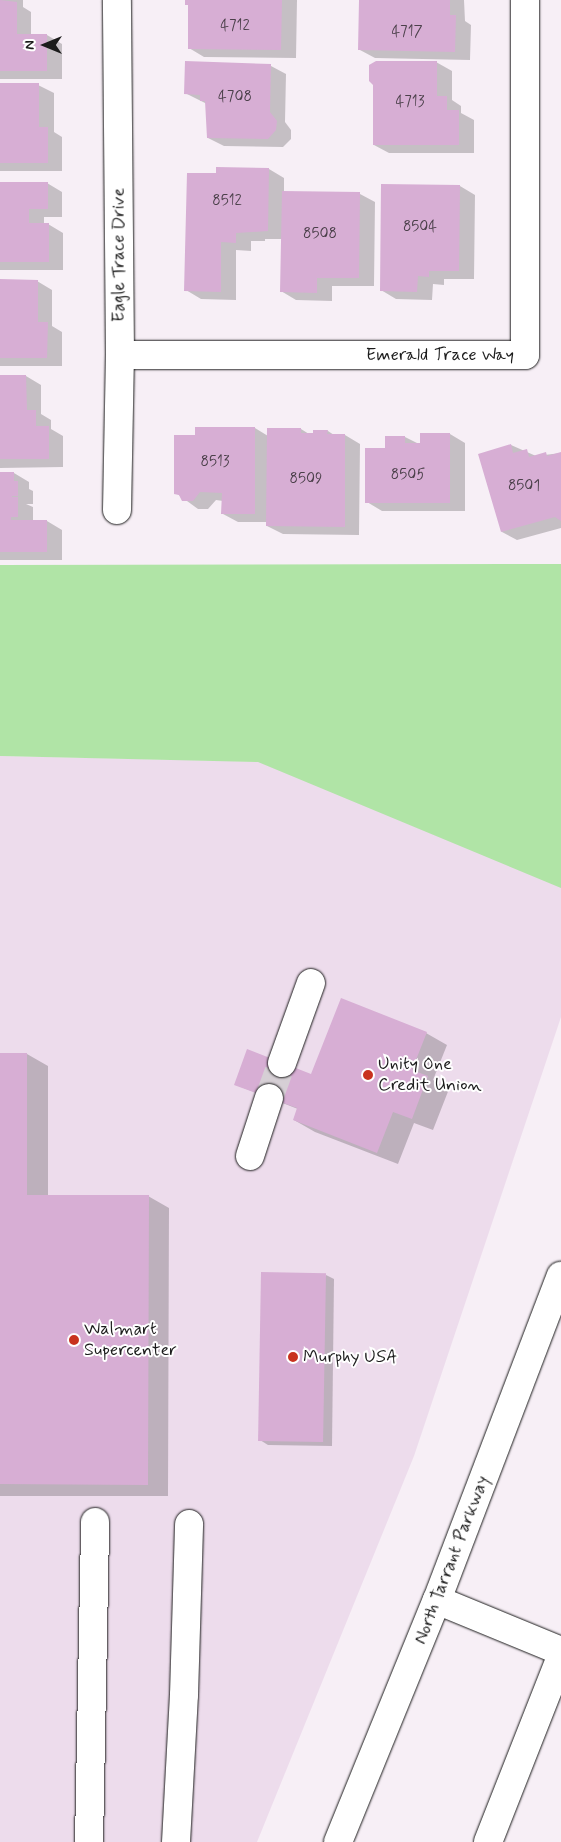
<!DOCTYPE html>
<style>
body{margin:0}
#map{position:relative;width:561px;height:1842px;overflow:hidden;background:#f7eff6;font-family:Mynerve,sans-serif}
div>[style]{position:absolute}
.built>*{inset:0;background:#eddcec}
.green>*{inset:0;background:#b0e4a6}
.shadow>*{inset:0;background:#0003}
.building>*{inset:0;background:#d7aed4;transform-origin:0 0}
.minor-tunnel>*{height:28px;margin-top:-14px;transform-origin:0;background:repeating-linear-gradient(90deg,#d6cfd5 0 28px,transparent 0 42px)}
.roads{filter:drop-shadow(0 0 1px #1c1c1c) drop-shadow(0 0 1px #1c1c1c)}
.minor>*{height:28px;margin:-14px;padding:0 14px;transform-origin:14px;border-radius:14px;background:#fff}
.major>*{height:28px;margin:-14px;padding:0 14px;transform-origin:14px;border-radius:14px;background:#fff}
.dots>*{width:14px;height:14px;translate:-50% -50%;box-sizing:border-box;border:2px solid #fff;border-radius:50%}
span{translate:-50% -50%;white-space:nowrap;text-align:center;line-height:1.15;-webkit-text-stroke:4px #fff;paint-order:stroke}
.number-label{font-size:15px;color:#4b404a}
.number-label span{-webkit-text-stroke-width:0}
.street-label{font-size:18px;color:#1c1c1c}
.poi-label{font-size:18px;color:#1c1c1c}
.left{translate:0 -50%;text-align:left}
.north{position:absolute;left:20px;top:20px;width:50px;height:50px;-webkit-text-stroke:4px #fff;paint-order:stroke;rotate:270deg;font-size:14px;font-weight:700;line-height:20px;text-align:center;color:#1c1c1c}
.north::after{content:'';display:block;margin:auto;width:18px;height:22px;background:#1c1c1c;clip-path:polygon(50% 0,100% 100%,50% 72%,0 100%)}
</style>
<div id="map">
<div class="built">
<i style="clip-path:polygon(0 756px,283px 762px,561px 887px,561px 1017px,414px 1456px,257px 1842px,0 1842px)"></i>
</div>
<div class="green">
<i style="clip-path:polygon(561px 564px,561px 888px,258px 762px,0 756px,0 565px)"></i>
</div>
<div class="shadow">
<i style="clip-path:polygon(0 0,23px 0,23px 7px,31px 12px,31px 35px,47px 35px,62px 44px,62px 79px,0 79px)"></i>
<i style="clip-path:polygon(186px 0,297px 0,296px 58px,204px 57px,189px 48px,190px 6px,186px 4px)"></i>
<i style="clip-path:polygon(360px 0,464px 0,465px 21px,471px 25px,470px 60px,375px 58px,360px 50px)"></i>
<i style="clip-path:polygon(436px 62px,452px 71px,452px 100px,461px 106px,461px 113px,474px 120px,474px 153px,389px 153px,374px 145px)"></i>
<i style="clip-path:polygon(271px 66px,286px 74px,285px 122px,291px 130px,291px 139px,283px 147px,224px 146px,208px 138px,207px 104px,185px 93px)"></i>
<i style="clip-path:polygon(0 85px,38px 85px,54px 93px,54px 132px,62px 137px,62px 171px,0 171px)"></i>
<i style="clip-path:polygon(218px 169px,269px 169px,284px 178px,284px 192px,360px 194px,375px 202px,374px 286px,332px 286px,332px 301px,296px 300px,281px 291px,282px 239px,265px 239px,265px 241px,251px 241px,251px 251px,236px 250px,236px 300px,201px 299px,186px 290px)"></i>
<i style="clip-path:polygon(0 183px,47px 183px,62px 192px,62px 217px,44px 217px,44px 224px,48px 224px,63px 233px,63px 270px,0 270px)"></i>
<i style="clip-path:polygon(382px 185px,460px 186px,475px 195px,474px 279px,444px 279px,444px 285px,433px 284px,432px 300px,396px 299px,381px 290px)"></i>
<i style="clip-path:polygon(0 281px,37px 281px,52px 290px,52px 326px,62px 332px,62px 366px,0 366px)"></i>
<i style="clip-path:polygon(0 376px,26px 376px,41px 385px,41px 414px,51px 420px,51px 429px,63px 436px,63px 467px,0 468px)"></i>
<i style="clip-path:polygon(255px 428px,268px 436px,301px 429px,309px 434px,328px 431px,334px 435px,345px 435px,360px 444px,359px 535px,283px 534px,267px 526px,267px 522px,238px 522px,223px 514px,223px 501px,216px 500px,208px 509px,198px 509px,176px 493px,196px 436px)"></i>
<i style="clip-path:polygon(421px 434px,450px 434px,465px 443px,465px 511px,382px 511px,367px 502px,386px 449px,405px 437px,421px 445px)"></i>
<i style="clip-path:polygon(511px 445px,536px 456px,561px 453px,561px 528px,517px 540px,502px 532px)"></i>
<i style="clip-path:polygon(0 473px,14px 473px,29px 482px,29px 489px,33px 491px,33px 504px,26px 504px,33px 507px,33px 521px,47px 521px,62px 530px,62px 560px,0 560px)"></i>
<i style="clip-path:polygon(426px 1033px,447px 1045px,433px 1080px,449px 1089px,433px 1130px,414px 1123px,398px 1164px,315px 1132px,294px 1120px,298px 1109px,236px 1085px,311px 1076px)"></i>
<i style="clip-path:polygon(0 1054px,27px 1054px,48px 1066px,48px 1196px,148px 1196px,169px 1208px,168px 1496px,0 1496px)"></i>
<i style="clip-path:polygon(326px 1275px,334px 1279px,332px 1446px,268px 1445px,260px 1440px)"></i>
</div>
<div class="building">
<i style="clip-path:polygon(0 0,17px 2px,17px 34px,47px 34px,47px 71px,0 71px)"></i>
<i style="clip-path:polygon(185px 0,282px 0,281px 50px,188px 49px,188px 5px,185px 5px)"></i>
<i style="clip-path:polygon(359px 0,450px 0,450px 15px,456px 15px,455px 52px,358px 50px)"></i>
<i style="clip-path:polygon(185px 61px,271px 64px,270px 112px,277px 121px,276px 130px,268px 139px,207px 138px,205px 101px,200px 101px,200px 95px,184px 94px)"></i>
<i style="clip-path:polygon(376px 61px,437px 61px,437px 96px,447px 96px,447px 110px,459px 110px,459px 145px,373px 145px,373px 85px,369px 81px,369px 65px)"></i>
<i style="clip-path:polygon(0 83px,39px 83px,39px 127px,48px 127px,48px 163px,0 163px)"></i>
<i style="clip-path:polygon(216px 167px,269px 168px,268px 231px,236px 233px,236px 243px,221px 242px,221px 292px,184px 291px,187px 173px,216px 173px)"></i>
<i style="clip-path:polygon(0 182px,48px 182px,48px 209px,29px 209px,29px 223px,49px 223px,49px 262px,0 262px)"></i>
<i style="clip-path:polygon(381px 184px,460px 185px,459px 271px,429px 271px,429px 277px,418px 276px,417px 292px,380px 291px)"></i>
<i style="clip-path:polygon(282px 191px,360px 192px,359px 278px,317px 278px,317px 293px,280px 292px)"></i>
<i style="clip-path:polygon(0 279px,38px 280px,38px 322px,48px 322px,47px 358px,0 358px)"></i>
<i style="clip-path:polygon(0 375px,26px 375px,27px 410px,36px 410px,36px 426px,49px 426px,49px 459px,0 459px)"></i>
<i style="clip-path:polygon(195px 427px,255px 427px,255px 514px,221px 514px,222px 493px,200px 492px,193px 501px,182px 501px,179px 495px,174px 494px,174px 435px,195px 435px)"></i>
<i style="clip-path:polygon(267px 428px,301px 428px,301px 433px,313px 433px,313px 430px,328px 430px,327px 434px,345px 434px,345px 527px,266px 526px)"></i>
<i style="clip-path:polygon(420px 433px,450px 433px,450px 503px,365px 503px,365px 448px,385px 448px,385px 436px,405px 436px,405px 443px,420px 443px)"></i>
<i style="clip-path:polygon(511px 444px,513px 453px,527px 449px,529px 457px,546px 452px,547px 456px,561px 452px,561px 521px,555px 517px,501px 532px,478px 454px)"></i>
<i style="clip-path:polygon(0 472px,14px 472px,14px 481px,18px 481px,18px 496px,12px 496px,12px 497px,18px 497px,18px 517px,11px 517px,11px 520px,47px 520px,47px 552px,0 552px)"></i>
<i style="clip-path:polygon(341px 998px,427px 1032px,412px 1070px,428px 1076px,412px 1119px,393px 1112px,377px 1153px,293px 1120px,297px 1108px,234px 1085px,247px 1049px,311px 1074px)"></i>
<i style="clip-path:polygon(0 1053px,27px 1053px,27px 1195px,149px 1195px,148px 1485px,0 1484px)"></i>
<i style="left:261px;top:1272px;width:65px;height:169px;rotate:1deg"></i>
</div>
<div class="minor-tunnel">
<i style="left:269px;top:1098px;width:37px;rotate:-70deg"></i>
</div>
<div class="roads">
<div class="minor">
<i style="left:120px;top:355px;width:405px"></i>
<i style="left:525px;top:355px;width:355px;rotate:-90deg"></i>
<i style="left:117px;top:510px;width:155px;rotate:-88.9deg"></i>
<i style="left:120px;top:355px;width:355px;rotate:-90.5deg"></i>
<i style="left:282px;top:1063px;width:85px;rotate:-70.1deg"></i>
<i style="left:250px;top:1156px;width:61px;rotate:-71.9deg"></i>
<i style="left:89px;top:1842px;width:320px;rotate:-88.9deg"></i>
<i style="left:176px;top:1842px;width:147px;rotate:-86.9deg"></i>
<i style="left:184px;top:1695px;width:171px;rotate:-88.3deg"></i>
</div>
<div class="major">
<i style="left:437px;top:1600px;width:134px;rotate:22.4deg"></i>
<i style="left:338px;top:1842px;width:261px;rotate:-67.8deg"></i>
<i style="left:437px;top:1600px;width:347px;rotate:-69.1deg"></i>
<i style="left:488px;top:1842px;width:199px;rotate:-68.5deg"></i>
</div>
</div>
<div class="dots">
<i style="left:368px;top:1075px;background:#c8321e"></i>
<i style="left:74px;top:1340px;background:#c8321e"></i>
<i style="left:293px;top:1357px;background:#c8321e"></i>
</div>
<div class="number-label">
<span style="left:235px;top:27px">4712</span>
<span style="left:407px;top:33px">4717</span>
<span style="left:235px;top:98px">4708</span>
<span style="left:410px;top:103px">4713</span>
<span style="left:227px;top:202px">8512</span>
<span style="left:420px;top:228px">8504</span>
<span style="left:320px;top:235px">8508</span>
<span style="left:215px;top:463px">8513</span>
<span style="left:408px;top:476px">8505</span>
<span style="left:306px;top:480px">8509</span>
<span style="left:524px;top:487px">8501</span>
</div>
<div class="street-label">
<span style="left:119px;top:255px;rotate:-90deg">Eagle Trace Drive</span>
<span style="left:440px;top:355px">Emerald Trace Way</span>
<span style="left:452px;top:1560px;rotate:-69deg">North Tarrant Parkway</span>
</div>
<div class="poi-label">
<span class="left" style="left:378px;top:1075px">Unity One<br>Credit Union</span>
<span class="left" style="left:84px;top:1340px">Walmart<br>Supercenter</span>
<span class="left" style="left:303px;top:1357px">Murphy USA</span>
</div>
<div class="north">N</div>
</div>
